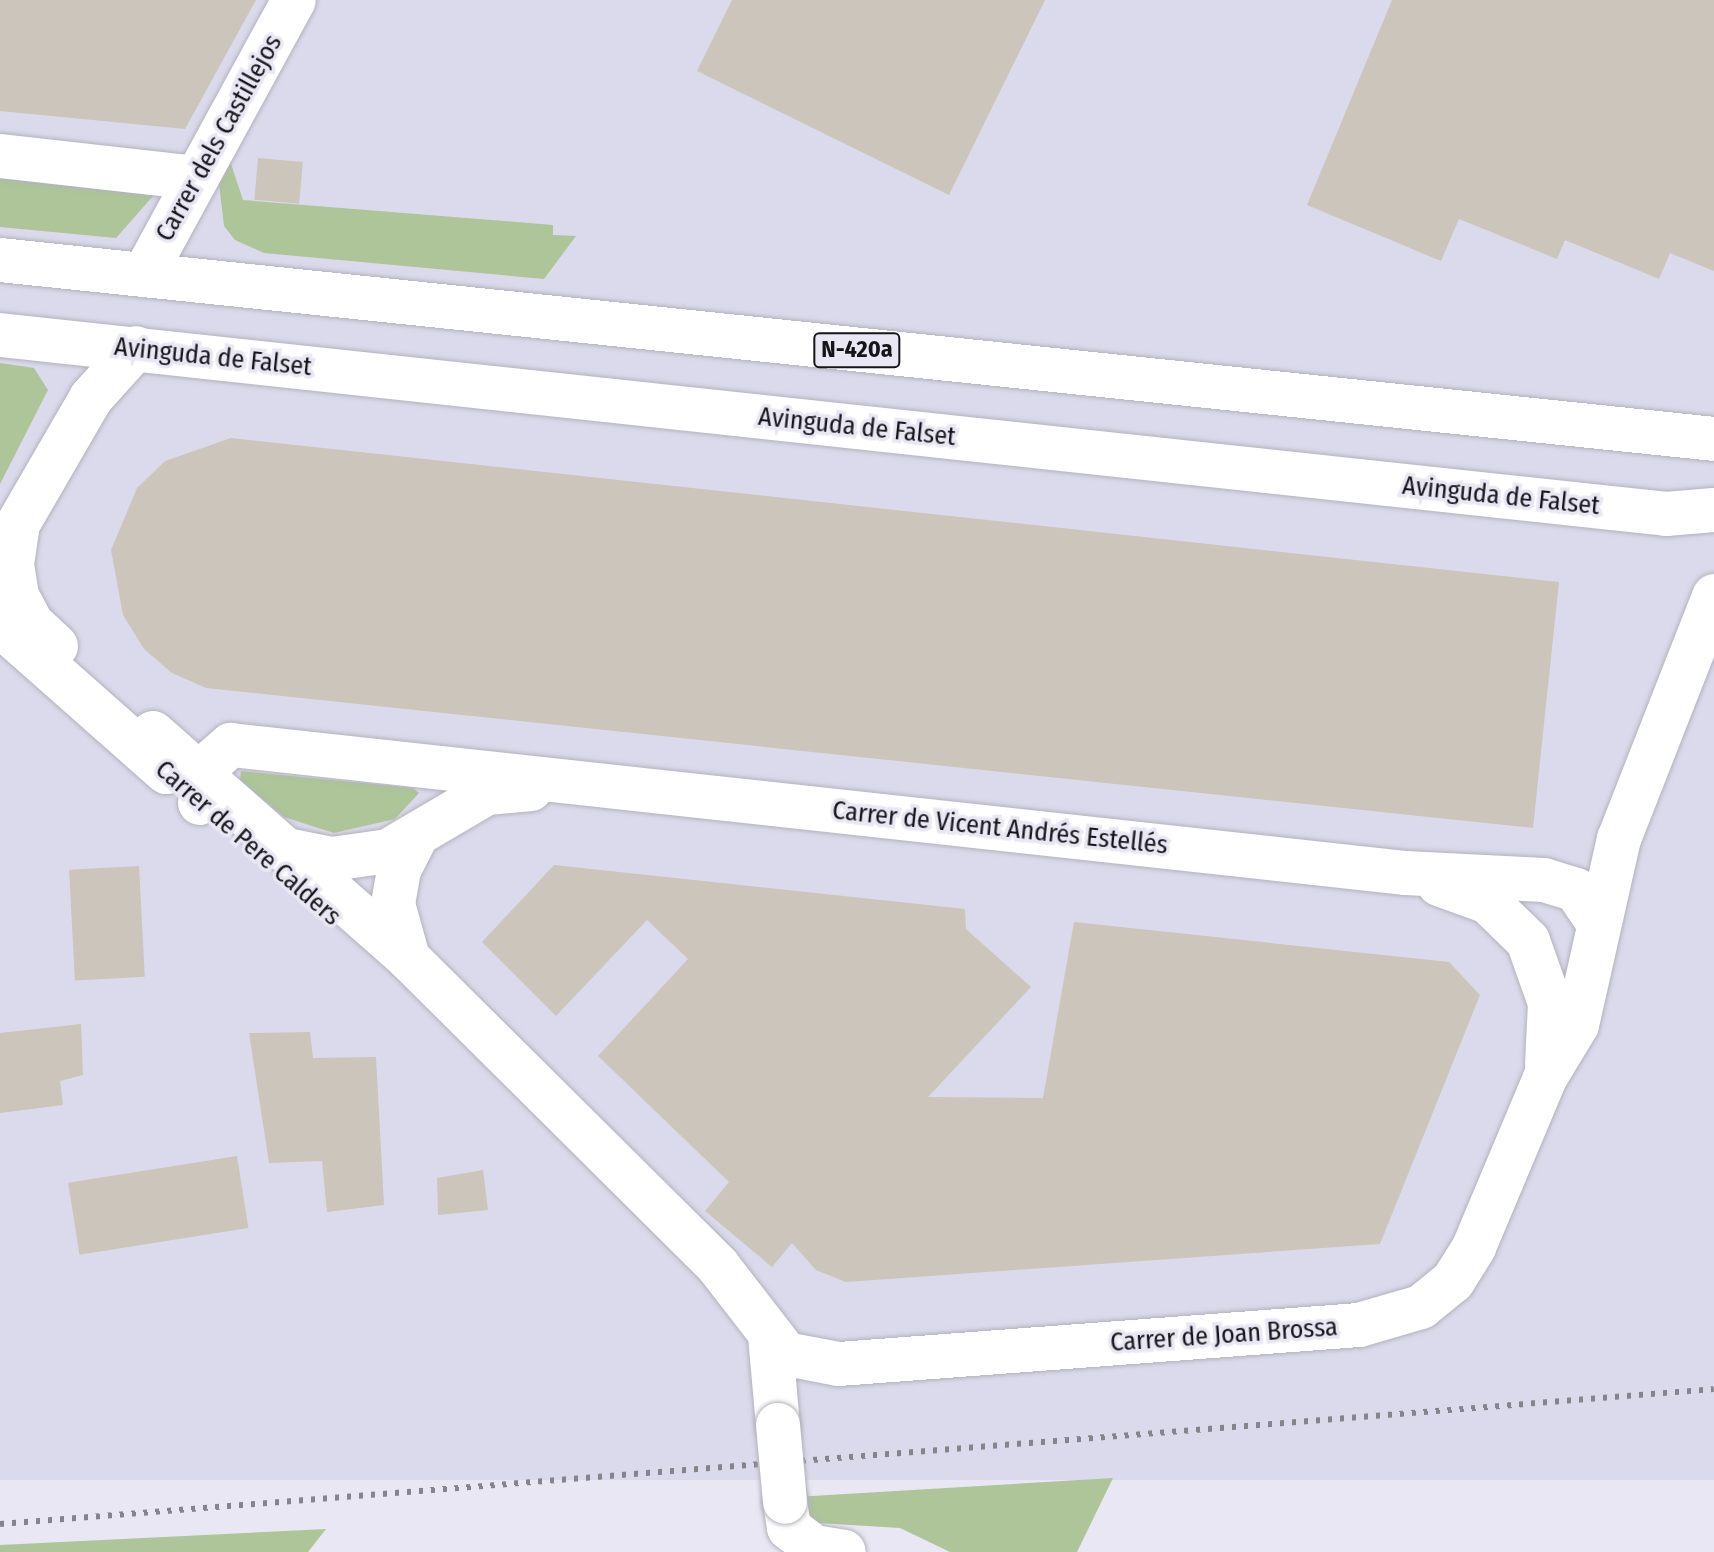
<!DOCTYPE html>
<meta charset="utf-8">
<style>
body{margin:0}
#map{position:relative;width:1714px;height:1552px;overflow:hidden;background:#e8e7f3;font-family:"Fira Sans Condensed",sans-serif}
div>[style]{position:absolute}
.built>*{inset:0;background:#dadaec;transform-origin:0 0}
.green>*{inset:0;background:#adc598}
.building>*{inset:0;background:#ccc5bb;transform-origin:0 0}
.roads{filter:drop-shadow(0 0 2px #b2b2bd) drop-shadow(0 0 2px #b2b2bd)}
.minor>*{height:44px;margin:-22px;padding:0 22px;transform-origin:22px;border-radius:22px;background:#fff}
.major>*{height:44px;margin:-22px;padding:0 22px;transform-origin:22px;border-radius:22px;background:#fff}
.rail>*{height:6px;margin-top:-3px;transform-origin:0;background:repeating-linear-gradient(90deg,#85848d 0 4px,transparent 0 12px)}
.bridges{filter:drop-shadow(0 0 2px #b2b2bd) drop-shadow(0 0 2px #b2b2bd)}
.minor-bridge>*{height:44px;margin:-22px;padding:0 22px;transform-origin:22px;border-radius:22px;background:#fff}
span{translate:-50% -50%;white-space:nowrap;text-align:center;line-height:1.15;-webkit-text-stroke:7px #e8e7f3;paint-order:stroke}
.shield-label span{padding:2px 6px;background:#e8e7f3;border:2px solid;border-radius:6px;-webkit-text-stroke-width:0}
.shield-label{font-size:24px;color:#151519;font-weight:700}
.street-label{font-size:26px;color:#151519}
</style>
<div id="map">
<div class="built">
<i style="left:0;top:0;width:1714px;height:1480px"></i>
</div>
<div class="green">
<i style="clip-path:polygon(230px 161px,243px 200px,553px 225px,553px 235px,576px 236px,544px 279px,264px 253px,235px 240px,224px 226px,218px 175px)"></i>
<i style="clip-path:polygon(0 176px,154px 195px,116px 238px,0 227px)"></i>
<i style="clip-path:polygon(0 363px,34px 368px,48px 390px,0 484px)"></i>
<i style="clip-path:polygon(241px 771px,413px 788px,419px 793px,395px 819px,334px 833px,284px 817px,240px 780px)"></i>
<i style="clip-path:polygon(1113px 1478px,1077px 1552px,950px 1552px,900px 1528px,818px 1523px,798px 1508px,795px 1497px)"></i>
<i style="clip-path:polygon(326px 1529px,308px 1552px,0 1552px,0 1545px)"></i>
</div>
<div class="building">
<i style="clip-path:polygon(0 0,256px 0,185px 129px,0 111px)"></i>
<i style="clip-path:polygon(732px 0,1045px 0,949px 195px,697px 71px)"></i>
<i style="clip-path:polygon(1392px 0,1714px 0,1714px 271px,1670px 253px,1659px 279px,1565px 240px,1557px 259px,1459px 219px,1441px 261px,1307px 205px)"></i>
<i style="left:258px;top:158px;width:45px;height:42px;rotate:5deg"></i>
<i style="clip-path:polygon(231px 438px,1559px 582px,1533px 828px,206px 688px,172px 673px,144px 649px,123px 615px,111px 550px,137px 488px,165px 461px)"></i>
<i style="clip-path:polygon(554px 865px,965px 909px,966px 929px,1031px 987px,928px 1097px,1043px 1098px,1074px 922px,1449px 962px,1480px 995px,1380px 1244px,846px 1282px,816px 1270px,792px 1243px,772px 1267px,705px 1211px,729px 1182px,598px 1056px,688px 959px,647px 920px,556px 1016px,482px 942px)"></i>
<i style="left:139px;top:866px;width:111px;height:70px;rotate:87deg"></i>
<i style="clip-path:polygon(81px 1024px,83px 1075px,60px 1081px,63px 1105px,0 1113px,0 1033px)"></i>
<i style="clip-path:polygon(310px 1032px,313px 1058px,376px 1057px,384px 1205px,327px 1212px,322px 1161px,269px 1163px,249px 1033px)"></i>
<i style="left:237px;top:1156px;width:73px;height:171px;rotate:81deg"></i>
<i style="clip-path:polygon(483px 1170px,488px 1210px,438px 1215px,437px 1178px)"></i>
</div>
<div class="roads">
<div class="minor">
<i style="left:0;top:156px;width:197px;rotate:6.4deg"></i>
<i style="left:144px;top:275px;width:313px;rotate:-61.4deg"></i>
<i style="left:0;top:335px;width:1676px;rotate:6.13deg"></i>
<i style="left:1666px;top:514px;width:48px;rotate:-4.8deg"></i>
<i style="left:0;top:625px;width:222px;rotate:41.5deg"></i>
<i style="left:56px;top:646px;width:33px;rotate:-137deg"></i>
<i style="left:32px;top:624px;width:32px;rotate:-118deg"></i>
<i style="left:17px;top:596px;width:32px;rotate:-99deg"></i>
<i style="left:12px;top:564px;width:40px;rotate:-81.5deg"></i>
<i style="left:18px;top:524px;width:146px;rotate:-59.9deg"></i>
<i style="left:91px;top:398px;width:67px;rotate:-48deg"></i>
<i style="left:153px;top:733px;width:340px;rotate:41.4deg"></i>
<i style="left:408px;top:958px;width:437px;rotate:44.8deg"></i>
<i style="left:718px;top:1266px;width:111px;rotate:52.3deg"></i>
<i style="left:786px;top:1354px;width:54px;rotate:10.7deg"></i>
<i style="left:839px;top:1364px;width:521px;rotate:-4.29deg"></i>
<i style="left:1359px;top:1325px;width:65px;rotate:-16.2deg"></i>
<i style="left:1421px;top:1307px;width:41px;rotate:-39.1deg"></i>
<i style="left:1453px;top:1281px;width:40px;rotate:-58deg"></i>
<i style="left:1474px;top:1247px;width:183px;rotate:-67.2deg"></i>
<i style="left:1545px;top:1078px;width:62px;rotate:-58.9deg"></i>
<i style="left:1577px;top:1025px;width:191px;rotate:-77.3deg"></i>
<i style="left:1619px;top:839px;width:261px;rotate:-68.6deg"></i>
<i style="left:200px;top:803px;width:41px;rotate:-76deg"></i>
<i style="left:210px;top:763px;width:28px;rotate:-41deg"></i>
<i style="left:231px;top:745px;width:1182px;rotate:6.22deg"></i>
<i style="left:1406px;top:873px;width:138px;rotate:2.9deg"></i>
<i style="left:1544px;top:880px;width:34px;rotate:17deg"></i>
<i style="left:1576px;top:890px;width:41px;rotate:55.9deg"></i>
<i style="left:282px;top:849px;width:51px;rotate:11.3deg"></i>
<i style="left:332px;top:859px;width:57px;rotate:-8.1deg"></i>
<i style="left:388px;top:851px;width:115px;rotate:-30.4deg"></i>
<i style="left:487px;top:793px;width:44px;rotate:-5.2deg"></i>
<i style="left:1439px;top:884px;width:52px;rotate:20.2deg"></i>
<i style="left:1488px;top:902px;width:56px;rotate:44.3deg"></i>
<i style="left:1528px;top:941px;width:66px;rotate:70.5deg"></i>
<i style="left:1550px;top:1003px;width:61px;rotate:92.8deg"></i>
<i style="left:408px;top:958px;width:56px;rotate:-105.5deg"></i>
<i style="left:393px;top:904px;width:35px;rotate:-80deg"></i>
<i style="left:399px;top:870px;width:35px;rotate:-63deg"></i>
<i style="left:770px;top:1336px;width:89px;rotate:84.9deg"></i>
<i style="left:785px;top:1502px;width:26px;rotate:81deg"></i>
<i style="left:789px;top:1528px;width:31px;rotate:37deg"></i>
<i style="left:814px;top:1547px;width:30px;rotate:9deg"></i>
</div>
<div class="major">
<i style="left:0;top:260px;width:1723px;rotate:5.96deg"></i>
</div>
</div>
<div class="rail">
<i style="left:0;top:1524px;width:1719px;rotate:-4.5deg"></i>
</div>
<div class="bridges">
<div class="minor-bridge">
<i style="left:778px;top:1425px;width:77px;rotate:84.8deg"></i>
</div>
</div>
<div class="shield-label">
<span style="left:857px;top:350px">N-420a</span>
</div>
<div class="street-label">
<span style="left:219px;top:138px;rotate:-61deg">Carrer dels Castillejos</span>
<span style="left:213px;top:357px;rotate:6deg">Avinguda de Falset</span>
<span style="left:857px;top:427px;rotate:6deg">Avinguda de Falset</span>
<span style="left:1501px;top:496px;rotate:6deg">Avinguda de Falset</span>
<span style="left:1000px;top:828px;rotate:6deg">Carrer de Vicent Andrés Estellés</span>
<span style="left:248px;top:843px;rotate:41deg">Carrer de Pere Calders</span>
<span style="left:1224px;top:1335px;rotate:-4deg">Carrer de Joan Brossa</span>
</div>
</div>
